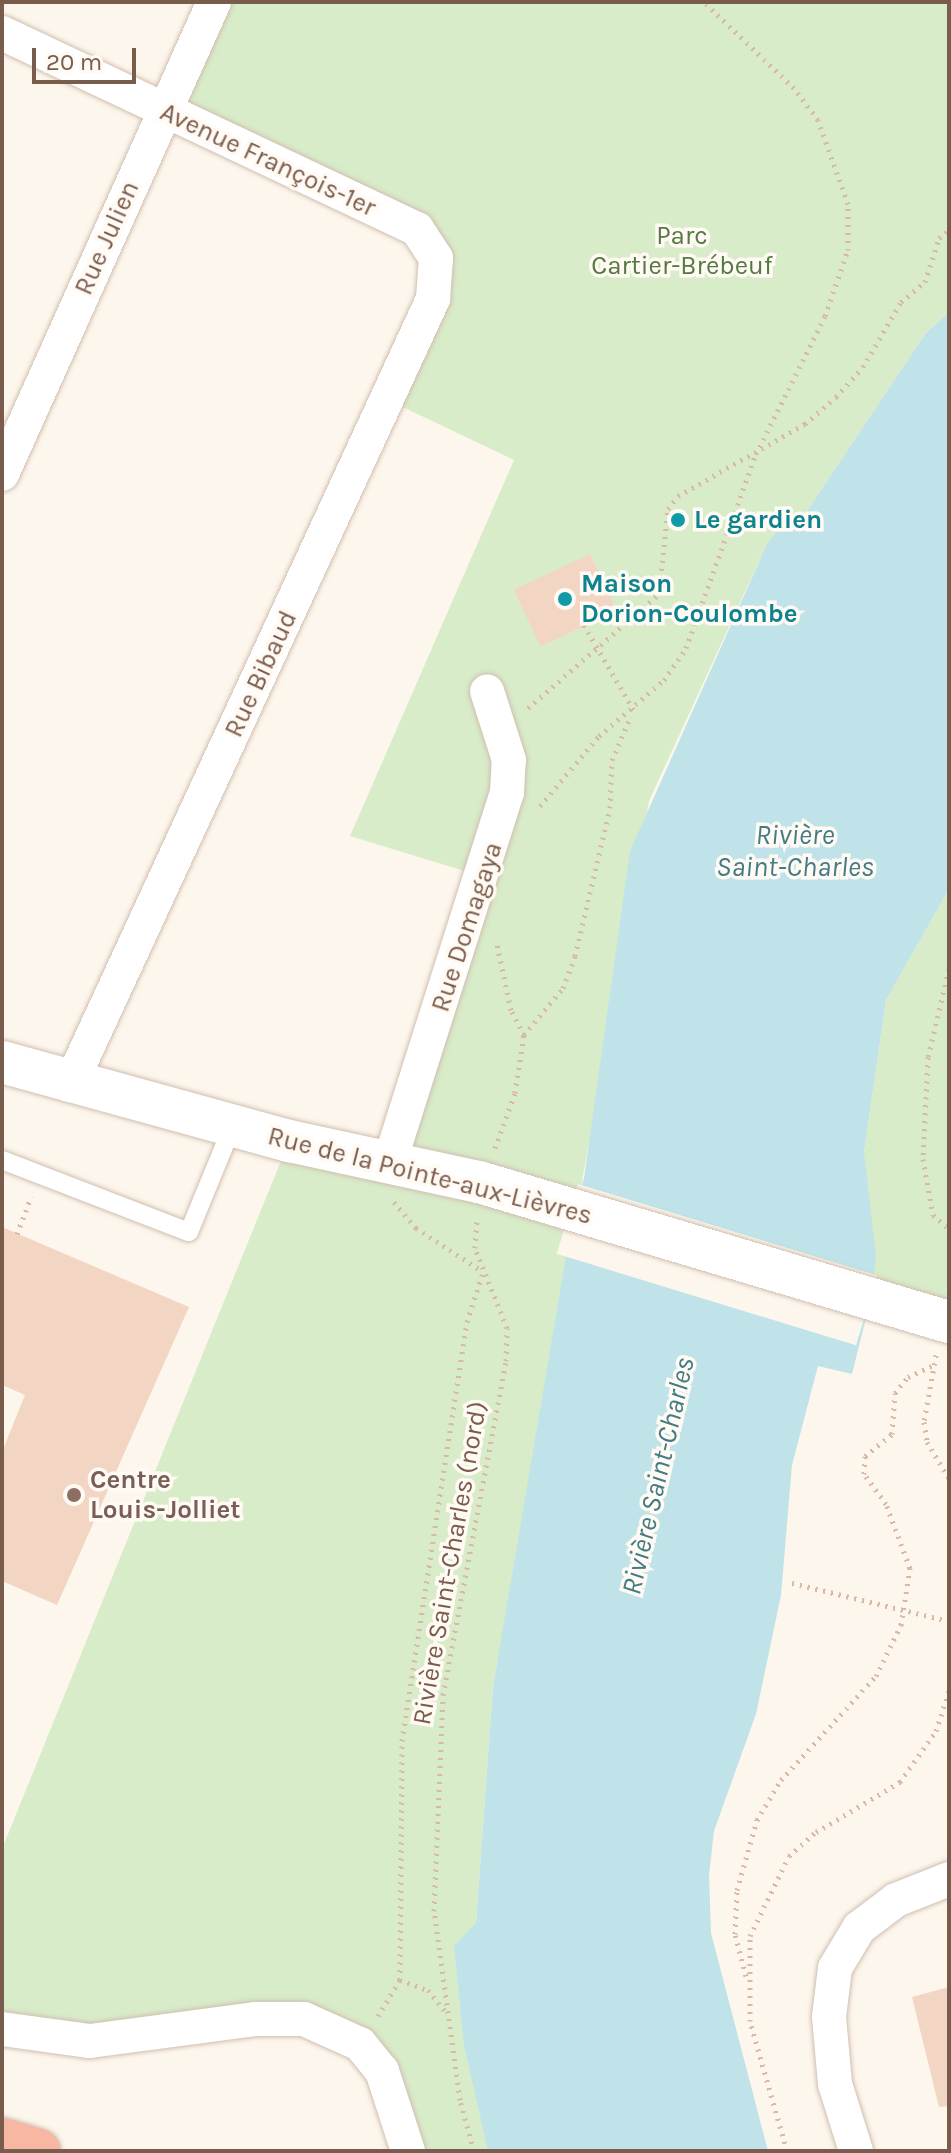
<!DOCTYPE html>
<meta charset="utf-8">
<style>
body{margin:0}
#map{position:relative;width:951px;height:2153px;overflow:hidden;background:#fdf6ec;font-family:Karla,sans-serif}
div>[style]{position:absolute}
.green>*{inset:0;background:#d8ecc9}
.water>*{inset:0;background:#bfe3e8}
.pier>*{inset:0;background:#fdf6ec;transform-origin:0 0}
.building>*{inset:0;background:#f3d5c3;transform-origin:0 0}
.path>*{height:5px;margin-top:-2.5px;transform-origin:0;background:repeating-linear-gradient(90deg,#d9b8a5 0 2px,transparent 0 8px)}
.roads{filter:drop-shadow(0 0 2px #d1beb0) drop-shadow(0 0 2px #d1beb0)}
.service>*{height:18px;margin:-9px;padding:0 9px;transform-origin:9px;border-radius:9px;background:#fff}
.minor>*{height:34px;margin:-17px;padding:0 17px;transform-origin:17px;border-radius:17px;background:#fff}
.tertiary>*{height:42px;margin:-21px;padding:0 21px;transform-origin:21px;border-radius:21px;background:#fff}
.motorway>*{height:44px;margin:-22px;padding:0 22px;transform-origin:22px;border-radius:22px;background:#f7b7a3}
.dots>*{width:22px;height:22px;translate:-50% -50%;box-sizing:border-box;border:4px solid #fffaf3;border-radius:50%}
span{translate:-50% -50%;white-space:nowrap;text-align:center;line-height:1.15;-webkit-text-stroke:7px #fffaf3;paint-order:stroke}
.street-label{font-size:26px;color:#7a5c4d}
.park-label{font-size:26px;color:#537a41}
.culture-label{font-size:26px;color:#0d838f;font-weight:700}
.left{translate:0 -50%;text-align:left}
.education-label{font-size:26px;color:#785e54;font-weight:700}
.water-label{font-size:28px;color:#437c86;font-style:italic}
.frame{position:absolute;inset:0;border:4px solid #7a5c4d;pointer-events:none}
.scale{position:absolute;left:32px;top:48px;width:104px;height:36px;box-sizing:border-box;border:4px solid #7a5c4d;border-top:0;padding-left:10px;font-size:24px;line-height:28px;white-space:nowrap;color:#7a5c4d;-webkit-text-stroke:6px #fffaf3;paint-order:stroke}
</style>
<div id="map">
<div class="green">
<i style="clip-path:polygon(214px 2px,949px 2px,949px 312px,925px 334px,805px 514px,782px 525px,761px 557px,649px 801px,493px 1687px,476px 1924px,488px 2151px,408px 2151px,400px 2118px,335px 2029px,2px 2029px,2px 1849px,289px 1141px,390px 1161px,484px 877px,350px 836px,514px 460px,388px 400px,436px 258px,163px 112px)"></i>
<i style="clip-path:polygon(949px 889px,949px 1322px,871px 1298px,864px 1152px,886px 1000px)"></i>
</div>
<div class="water">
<i style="clip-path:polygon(949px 312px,949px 889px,886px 1000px,864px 1152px,876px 1256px,871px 1298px,852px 1374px,818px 1366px,792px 1465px,781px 1595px,756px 1714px,714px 1831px,709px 1875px,711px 1933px,768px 2151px,488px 2151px,464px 2045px,454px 1946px,476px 1923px,493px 1687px,574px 1209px,584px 1178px,630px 851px,767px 544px,782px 525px,805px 514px,925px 334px)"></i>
</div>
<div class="pier">
<i style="left:578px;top:1184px;width:313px;height:73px;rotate:17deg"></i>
</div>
<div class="building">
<i style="left:590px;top:554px;width:63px;height:84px;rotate:65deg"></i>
<i style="clip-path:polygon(2px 1227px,189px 1307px,57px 1605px,2px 1581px,2px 1452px,25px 1395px,2px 1385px)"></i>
<i style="clip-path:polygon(949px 1987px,949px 2106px,939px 2107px,912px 1997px)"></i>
</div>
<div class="path">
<i style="left:584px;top:625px;width:99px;rotate:59.8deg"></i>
<i style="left:528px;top:708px;width:174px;rotate:-41deg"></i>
<i style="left:659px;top:594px;width:85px;rotate:-84deg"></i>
<i style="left:668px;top:509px;width:16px;rotate:-52deg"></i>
<i style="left:678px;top:496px;width:146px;rotate:-29.6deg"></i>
<i style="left:805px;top:424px;width:41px;rotate:-41.1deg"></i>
<i style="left:836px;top:397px;width:40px;rotate:-48deg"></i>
<i style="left:863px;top:367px;width:75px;rotate:-59.7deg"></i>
<i style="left:901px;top:302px;width:31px;rotate:-40deg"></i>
<i style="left:925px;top:282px;width:46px;rotate:-72.3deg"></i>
<i style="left:939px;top:238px;width:13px;rotate:-39deg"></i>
<i style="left:540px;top:806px;width:92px;rotate:-49.9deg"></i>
<i style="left:599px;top:736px;width:86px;rotate:-40.7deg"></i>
<i style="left:664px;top:680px;width:39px;rotate:-55deg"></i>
<i style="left:686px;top:648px;width:206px;rotate:-70.2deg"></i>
<i style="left:756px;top:454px;width:154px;rotate:-63.4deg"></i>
<i style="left:825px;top:316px;width:70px;rotate:-70.8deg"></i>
<i style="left:848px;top:250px;width:46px;rotate:-90deg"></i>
<i style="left:848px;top:204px;width:89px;rotate:-109.7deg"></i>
<i style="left:818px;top:120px;width:40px;rotate:-127deg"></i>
<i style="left:794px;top:88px;width:124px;rotate:-136.3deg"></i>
<i style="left:949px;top:969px;width:90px;rotate:103.4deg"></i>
<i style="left:928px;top:1057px;width:102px;rotate:92.8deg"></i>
<i style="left:923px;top:1159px;width:57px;rotate:79.9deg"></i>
<i style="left:933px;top:1215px;width:21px;rotate:41deg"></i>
<i style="left:524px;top:1035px;width:61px;rotate:-50.3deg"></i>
<i style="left:563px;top:988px;width:34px;rotate:-69deg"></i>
<i style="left:575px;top:956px;width:152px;rotate:-76.7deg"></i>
<i style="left:610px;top:808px;width:48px;rotate:-87.6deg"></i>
<i style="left:612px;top:760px;width:48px;rotate:-66.6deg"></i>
<i style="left:495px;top:1148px;width:59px;rotate:-70deg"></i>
<i style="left:515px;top:1093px;width:59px;rotate:-81.2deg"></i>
<i style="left:524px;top:1035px;width:28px;rotate:-117deg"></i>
<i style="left:511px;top:1010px;width:67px;rotate:-102deg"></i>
<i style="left:394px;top:1202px;width:34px;rotate:50deg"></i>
<i style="left:416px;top:1228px;width:79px;rotate:33.1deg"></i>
<i style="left:17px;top:1234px;width:40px;rotate:-69deg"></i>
<i style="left:936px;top:1355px;width:68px;rotate:100.2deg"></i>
<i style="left:924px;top:1422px;width:20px;rotate:81deg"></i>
<i style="left:927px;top:1442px;width:42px;rotate:58.6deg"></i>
<i style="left:792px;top:1583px;width:162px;rotate:13.6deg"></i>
<i style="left:746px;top:1976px;width:43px;rotate:-104.7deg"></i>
<i style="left:735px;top:1934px;width:44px;rotate:-87.4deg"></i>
<i style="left:737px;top:1890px;width:73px;rotate:-74.1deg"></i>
<i style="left:757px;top:1820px;width:47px;rotate:-59deg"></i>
<i style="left:781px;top:1780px;width:141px;rotate:-47.6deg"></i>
<i style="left:876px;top:1676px;width:57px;rotate:-63.9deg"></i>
<i style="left:901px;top:1625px;width:58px;rotate:-81deg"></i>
<i style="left:910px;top:1568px;width:68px;rotate:-110.6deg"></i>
<i style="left:886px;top:1504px;width:37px;rotate:-126deg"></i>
<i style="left:864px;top:1474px;width:18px;rotate:-87deg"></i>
<i style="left:865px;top:1456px;width:35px;rotate:-39deg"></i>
<i style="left:892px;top:1434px;width:41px;rotate:-85.8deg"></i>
<i style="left:895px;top:1393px;width:21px;rotate:-51deg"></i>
<i style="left:908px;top:1377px;width:26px;rotate:-25deg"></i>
<i style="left:400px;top:1980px;width:30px;rotate:20deg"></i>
<i style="left:428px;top:1990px;width:26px;rotate:51deg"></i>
<i style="left:378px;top:2016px;width:42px;rotate:-58.6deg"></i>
<i style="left:400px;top:1980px;width:239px;rotate:-89.5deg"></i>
<i style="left:402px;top:1741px;width:424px;rotate:-81.2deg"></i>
<i style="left:467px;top:1322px;width:52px;rotate:-72.3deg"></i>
<i style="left:474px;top:2151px;width:53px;rotate:-105.4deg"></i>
<i style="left:460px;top:2100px;width:191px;rotate:-97.8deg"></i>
<i style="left:434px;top:1911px;width:216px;rotate:-87.6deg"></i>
<i style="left:443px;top:1695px;width:340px;rotate:-79.3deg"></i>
<i style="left:506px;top:1361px;width:33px;rotate:-88deg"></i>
<i style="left:507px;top:1328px;width:86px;rotate:-111.8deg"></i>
<i style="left:475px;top:1248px;width:29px;rotate:-86deg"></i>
<i style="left:787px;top:2151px;width:135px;rotate:-105.9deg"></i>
<i style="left:750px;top:2021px;width:85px;rotate:-90deg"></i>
<i style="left:750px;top:1936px;width:89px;rotate:-64deg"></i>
<i style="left:789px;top:1856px;width:36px;rotate:-42deg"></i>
<i style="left:816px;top:1832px;width:98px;rotate:-30.8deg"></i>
<i style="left:900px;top:1782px;width:62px;rotate:-54.8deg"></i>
<i style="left:936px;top:1731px;width:42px;rotate:-72deg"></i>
</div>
<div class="roads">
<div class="service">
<i style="left:2px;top:1160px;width:200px;rotate:21.1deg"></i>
<i style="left:189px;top:1232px;width:113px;rotate:-67.7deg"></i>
</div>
<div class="minor">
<i style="left:2px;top:33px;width:459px;rotate:25.3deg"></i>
<i style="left:417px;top:229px;width:35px;rotate:57deg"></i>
<i style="left:436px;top:258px;width:41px;rotate:94.2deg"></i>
<i style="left:433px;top:299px;width:866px;rotate:114.79deg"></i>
<i style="left:2px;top:474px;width:517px;rotate:-65.81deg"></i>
<i style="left:390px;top:1161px;width:386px;rotate:-72.4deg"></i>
<i style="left:507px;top:793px;width:33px;rotate:-87deg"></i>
<i style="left:509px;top:760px;width:72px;rotate:-107.7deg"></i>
<i style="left:2px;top:2029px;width:89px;rotate:7.8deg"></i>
<i style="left:90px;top:2041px;width:166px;rotate:-7.6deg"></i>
<i style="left:255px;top:2019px;width:49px"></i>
<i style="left:304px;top:2019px;width:61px;rotate:24.1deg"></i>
<i style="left:360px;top:2044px;width:35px;rotate:51deg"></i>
<i style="left:382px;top:2071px;width:84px;rotate:72deg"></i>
<i style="left:856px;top:2151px;width:70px;rotate:-107.4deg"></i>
<i style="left:835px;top:2084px;width:67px;rotate:-95.1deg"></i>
<i style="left:829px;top:2017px;width:49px;rotate:-83deg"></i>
<i style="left:835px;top:1968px;width:47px;rotate:-59deg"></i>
<i style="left:859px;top:1928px;width:46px;rotate:-37.1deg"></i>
<i style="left:896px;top:1900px;width:57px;rotate:-21.6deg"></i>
</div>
<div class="tertiary">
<i style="left:2px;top:1062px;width:298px;rotate:15.4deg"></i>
<i style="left:289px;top:1141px;width:194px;rotate:12.2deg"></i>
<i style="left:479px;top:1182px;width:490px;rotate:16.6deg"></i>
</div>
<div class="motorway">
<i style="left:2px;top:2140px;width:38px;rotate:17deg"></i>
</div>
</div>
<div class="dots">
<i style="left:678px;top:520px;background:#0f9aa8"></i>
<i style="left:565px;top:599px;background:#0f9aa8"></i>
<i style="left:74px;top:1495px;background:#8d6e63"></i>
</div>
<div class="street-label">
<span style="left:268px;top:160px;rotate:25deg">Avenue François-1er</span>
<span style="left:107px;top:238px;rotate:-66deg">Rue Julien</span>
<span style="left:261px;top:674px;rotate:-65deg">Rue Bibaud</span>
<span style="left:467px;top:927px;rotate:-72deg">Rue Domagaya</span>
<span style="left:430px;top:1176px;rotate:14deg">Rue de la Pointe-aux-Lièvres</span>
<span style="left:450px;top:1563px;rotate:-80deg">Rivière Saint-Charles (nord)</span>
</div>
<div class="park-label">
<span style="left:682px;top:251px">Parc<br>Cartier-Brébeuf</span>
</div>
<div class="culture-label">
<span class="left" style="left:694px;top:520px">Le gardien</span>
<span class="left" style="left:581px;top:599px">Maison<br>Dorion-Coulombe</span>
</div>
<div class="education-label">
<span class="left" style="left:90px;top:1495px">Centre<br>Louis-Jolliet</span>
</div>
<div class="water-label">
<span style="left:795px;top:851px">Rivière<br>Saint-Charles</span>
<span style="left:658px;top:1476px;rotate:-77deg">Rivière Saint-Charles</span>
</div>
<div class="frame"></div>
<div class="scale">20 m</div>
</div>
